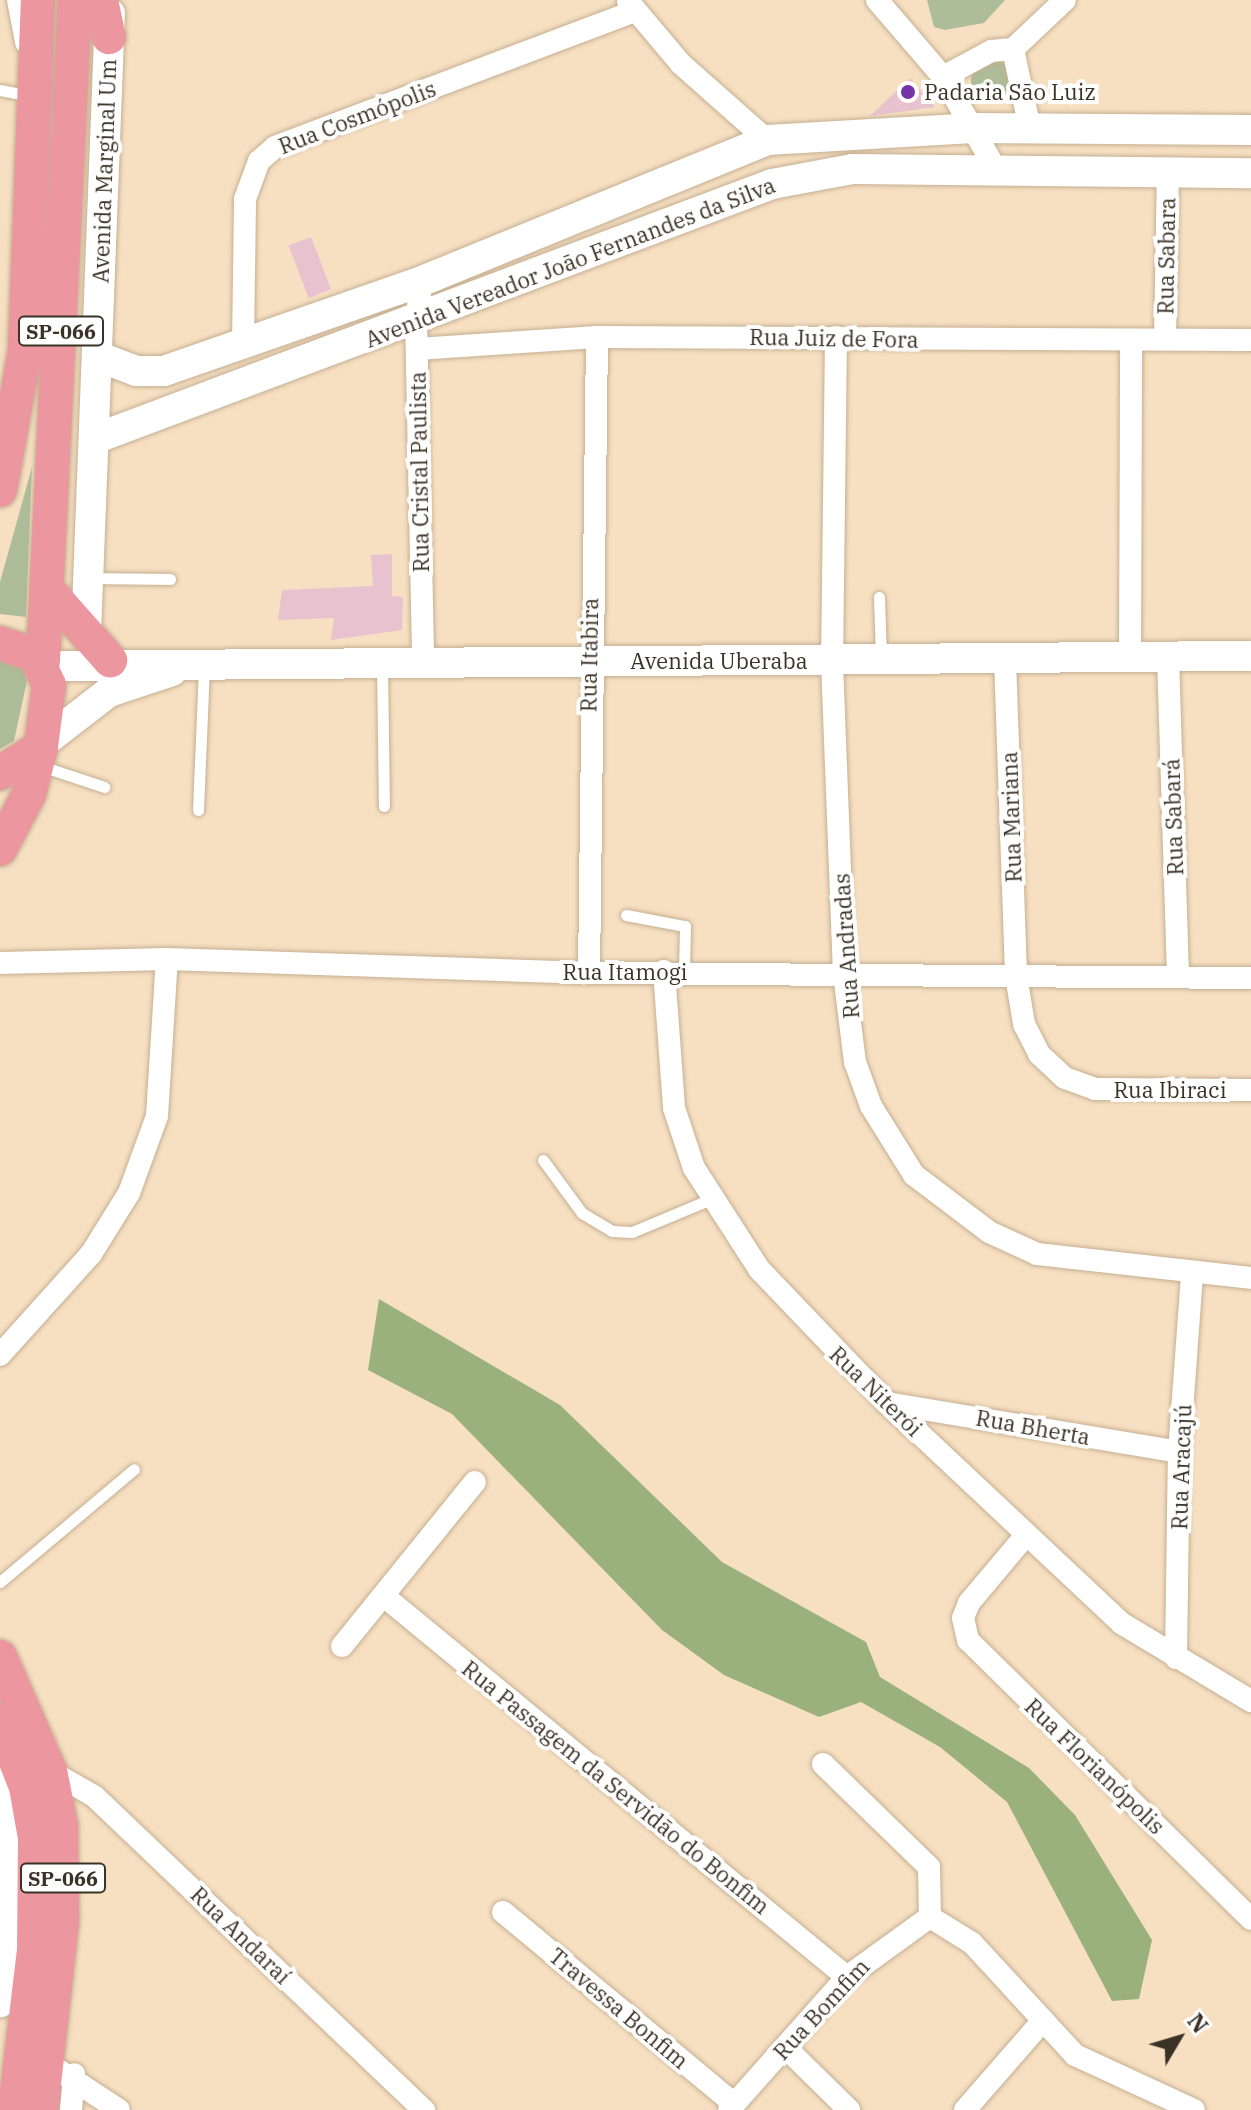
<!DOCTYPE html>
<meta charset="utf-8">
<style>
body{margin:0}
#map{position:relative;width:1251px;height:2110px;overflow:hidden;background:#f7e0c2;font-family:"IBM Plex Serif",serif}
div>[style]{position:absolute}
.green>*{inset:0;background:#adbc99}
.round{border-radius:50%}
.forest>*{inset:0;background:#9bb17d}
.building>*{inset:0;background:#e9c2cf;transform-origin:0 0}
.roads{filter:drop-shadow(0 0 2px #c5af92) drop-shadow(0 0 2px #c5af92)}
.lane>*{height:11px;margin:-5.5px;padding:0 5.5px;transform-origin:5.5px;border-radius:5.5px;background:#fff}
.street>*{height:22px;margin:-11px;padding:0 11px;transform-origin:11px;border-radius:11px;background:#fff}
.secondary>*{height:30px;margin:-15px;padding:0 15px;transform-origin:15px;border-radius:15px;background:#fff}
.primary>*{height:34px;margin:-17px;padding:0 17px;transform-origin:17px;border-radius:17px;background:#ec979f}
.dots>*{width:22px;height:22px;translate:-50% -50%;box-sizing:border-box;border:4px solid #fff;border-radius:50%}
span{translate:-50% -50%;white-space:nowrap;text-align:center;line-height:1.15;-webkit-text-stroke:8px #fff;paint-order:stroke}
.shield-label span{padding:2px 6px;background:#fff;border:2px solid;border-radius:6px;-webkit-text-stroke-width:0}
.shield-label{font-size:20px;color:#3b3226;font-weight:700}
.poi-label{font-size:22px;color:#3b3226}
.left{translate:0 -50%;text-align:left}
.street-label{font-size:22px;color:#3b3226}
.north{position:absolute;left:1139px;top:1998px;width:80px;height:80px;-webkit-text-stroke:6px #fff;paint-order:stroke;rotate:52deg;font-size:22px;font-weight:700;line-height:32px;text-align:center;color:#3b3226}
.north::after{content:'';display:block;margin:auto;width:28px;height:36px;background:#3b3226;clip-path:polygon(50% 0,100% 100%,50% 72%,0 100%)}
</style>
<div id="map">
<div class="green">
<i style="clip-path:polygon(927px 0,1005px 0,984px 23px,945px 30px,934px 27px)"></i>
<i class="round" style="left:971px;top:60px;width:42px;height:42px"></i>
<i style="clip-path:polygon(32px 467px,26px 617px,0 614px,0 582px)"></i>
<i style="clip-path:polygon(0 660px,23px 667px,27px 681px,14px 741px,0 749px)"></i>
</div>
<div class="forest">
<i style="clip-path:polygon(379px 1299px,560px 1405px,722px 1562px,866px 1642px,880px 1677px,1029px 1768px,1075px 1815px,1152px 1940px,1139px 1999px,1112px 2001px,1007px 1802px,940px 1747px,861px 1702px,819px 1717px,724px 1675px,662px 1630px,452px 1414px,368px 1370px)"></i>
</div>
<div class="building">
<i style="clip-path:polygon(910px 78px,935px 107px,870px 116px)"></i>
<i style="left:311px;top:237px;width:56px;height:24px;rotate:69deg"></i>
<i style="clip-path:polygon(392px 554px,392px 596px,403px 597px,402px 630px,331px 640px,334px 618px,278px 620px,282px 590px,373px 586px,371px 555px)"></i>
</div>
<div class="roads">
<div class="lane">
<i style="left:0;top:90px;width:31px;rotate:11deg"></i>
<i style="left:88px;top:578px;width:82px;rotate:0.7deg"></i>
<i style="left:879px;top:597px;width:60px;rotate:88.1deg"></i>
<i style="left:382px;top:665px;width:141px;rotate:89.2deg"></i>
<i style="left:38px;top:765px;width:70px;rotate:18.4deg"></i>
<i style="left:198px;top:810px;width:142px;rotate:-87.6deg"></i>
<i style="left:626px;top:915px;width:60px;rotate:10.6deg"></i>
<i style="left:685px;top:926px;width:45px;rotate:91.3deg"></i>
<i style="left:543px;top:1160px;width:66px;rotate:53.7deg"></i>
<i style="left:582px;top:1213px;width:35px;rotate:31deg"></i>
<i style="left:612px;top:1231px;width:20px;rotate:3deg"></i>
<i style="left:632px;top:1232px;width:86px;rotate:-22.7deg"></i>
<i style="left:0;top:1582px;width:175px;rotate:-40.1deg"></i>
</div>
<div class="street">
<i style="left:18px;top:0;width:43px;rotate:79.2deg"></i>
<i style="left:877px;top:0;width:101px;rotate:49.4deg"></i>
<i style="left:943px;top:77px;width:103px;rotate:60.2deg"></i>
<i style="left:628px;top:1px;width:82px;rotate:49.9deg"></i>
<i style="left:681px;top:64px;width:115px;rotate:41.5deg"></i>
<i style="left:1013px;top:49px;width:82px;rotate:78deg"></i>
<i style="left:943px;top:77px;width:55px;rotate:-28.4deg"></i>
<i style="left:991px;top:51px;width:22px;rotate:-5deg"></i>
<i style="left:1013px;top:49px;width:71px;rotate:-43.3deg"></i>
<i style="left:422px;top:281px;width:37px;rotate:99deg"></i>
<i style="left:416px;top:318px;width:346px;rotate:88.8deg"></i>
<i style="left:836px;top:337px;width:325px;rotate:90.7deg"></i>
<i style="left:832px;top:662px;width:312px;rotate:87.8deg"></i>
<i style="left:844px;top:974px;width:89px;rotate:82.9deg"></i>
<i style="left:855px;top:1062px;width:47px;rotate:70deg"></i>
<i style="left:871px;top:1106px;width:81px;rotate:58.1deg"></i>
<i style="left:914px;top:1175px;width:94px;rotate:37.2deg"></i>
<i style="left:989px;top:1232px;width:53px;rotate:24.6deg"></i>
<i style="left:1037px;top:1254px;width:215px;rotate:6.4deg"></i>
<i style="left:1165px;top:339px;width:166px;rotate:-89deg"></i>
<i style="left:243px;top:345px;width:146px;rotate:-89.2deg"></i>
<i style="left:245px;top:199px;width:40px;rotate:-69.8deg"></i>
<i style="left:259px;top:161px;width:21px;rotate:-41deg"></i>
<i style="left:275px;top:147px;width:383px;rotate:-20.7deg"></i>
<i style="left:417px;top:349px;width:180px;rotate:-3.8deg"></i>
<i style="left:597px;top:337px;width:654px;rotate:0.26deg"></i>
<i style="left:1168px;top:657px;width:320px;rotate:88.2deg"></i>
<i style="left:1130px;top:658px;width:316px;rotate:-89.8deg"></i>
<i style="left:1005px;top:659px;width:317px;rotate:88deg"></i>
<i style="left:1016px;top:976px;width:49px;rotate:80.5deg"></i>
<i style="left:1024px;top:1024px;width:34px;rotate:63deg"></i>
<i style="left:1039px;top:1054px;width:35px;rotate:43deg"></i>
<i style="left:1065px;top:1078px;width:32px;rotate:20deg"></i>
<i style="left:1095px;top:1089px;width:156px;rotate:0.4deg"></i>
<i style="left:0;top:963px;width:167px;rotate:-1.4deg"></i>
<i style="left:167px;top:959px;width:422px;rotate:1.9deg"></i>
<i style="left:589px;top:973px;width:662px;rotate:0.43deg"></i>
<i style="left:664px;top:971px;width:137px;rotate:85.8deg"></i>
<i style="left:674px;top:1108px;width:63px;rotate:71.6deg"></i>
<i style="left:694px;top:1168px;width:120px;rotate:57.2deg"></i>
<i style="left:759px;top:1269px;width:185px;rotate:46.3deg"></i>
<i style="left:887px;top:1403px;width:321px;rotate:43.2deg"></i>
<i style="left:1121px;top:1623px;width:152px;rotate:31deg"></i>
<i style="left:589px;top:973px;width:636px;rotate:-89.28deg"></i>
<i style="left:0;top:1355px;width:136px;rotate:-48deg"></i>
<i style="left:91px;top:1254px;width:72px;rotate:-58.1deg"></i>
<i style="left:129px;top:1193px;width:82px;rotate:-70deg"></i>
<i style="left:157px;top:1116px;width:157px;rotate:-86.4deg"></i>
<i style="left:887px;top:1403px;width:296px;rotate:9.5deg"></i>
<i style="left:1026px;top:1535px;width:89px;rotate:130deg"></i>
<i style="left:969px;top:1603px;width:16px;rotate:112deg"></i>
<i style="left:963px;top:1618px;width:23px;rotate:77deg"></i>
<i style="left:968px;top:1640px;width:397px;rotate:44.6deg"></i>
<i style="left:385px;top:1597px;width:598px;rotate:39.44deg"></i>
<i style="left:342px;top:1646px;width:211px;rotate:-51deg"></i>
<i style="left:1176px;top:1658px;width:206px;rotate:-89.2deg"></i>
<i style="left:1179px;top:1452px;width:176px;rotate:-85.8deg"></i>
<i style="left:823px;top:1764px;width:148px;rotate:44.2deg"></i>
<i style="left:929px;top:1867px;width:50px;rotate:88.9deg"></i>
<i style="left:50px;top:1771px;width:51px;rotate:29.6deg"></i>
<i style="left:94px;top:1796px;width:456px;rotate:43.6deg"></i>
<i style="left:503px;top:1912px;width:300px;rotate:39.7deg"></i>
<i style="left:785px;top:2047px;width:90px;rotate:44.5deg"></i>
<i style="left:46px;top:2062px;width:87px;rotate:33.3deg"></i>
<i style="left:71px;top:2110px;width:36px;rotate:-85deg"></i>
<i style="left:729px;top:2110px;width:178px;rotate:-48.4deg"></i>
<i style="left:847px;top:1977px;width:102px;rotate:-35.9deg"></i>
<i style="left:930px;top:1917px;width:49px;rotate:31.8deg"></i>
<i style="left:972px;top:1943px;width:152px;rotate:47.4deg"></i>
<i style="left:1075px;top:2055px;width:131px;rotate:24.8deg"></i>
<i style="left:965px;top:2110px;width:116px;rotate:-48.9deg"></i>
</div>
<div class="secondary">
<i style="left:97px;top:356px;width:42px;rotate:21deg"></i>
<i style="left:136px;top:371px;width:28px"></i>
<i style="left:164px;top:371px;width:273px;rotate:-19.2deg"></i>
<i style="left:422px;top:281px;width:373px;rotate:-22.2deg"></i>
<i style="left:767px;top:140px;width:206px;rotate:-3.3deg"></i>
<i style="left:973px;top:128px;width:278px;rotate:0.4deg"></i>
<i style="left:97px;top:438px;width:721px;rotate:-20.62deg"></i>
<i style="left:772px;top:184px;width:82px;rotate:-10.5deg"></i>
<i style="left:853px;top:169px;width:398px;rotate:0.6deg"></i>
<i style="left:86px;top:634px;width:621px;rotate:-87.79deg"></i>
<i style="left:46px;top:666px;width:1205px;rotate:-0.48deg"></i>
<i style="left:43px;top:743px;width:83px;rotate:-37.7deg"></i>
<i style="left:109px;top:692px;width:66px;rotate:-18.4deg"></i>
<i style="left:0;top:1783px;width:41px;rotate:76deg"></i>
<i style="left:10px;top:1823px;width:80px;rotate:89.3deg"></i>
<i style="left:11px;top:1903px;width:100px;rotate:96.3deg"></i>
</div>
<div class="primary">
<i style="left:101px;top:0;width:38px;rotate:78deg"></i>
<i style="left:0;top:490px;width:141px;rotate:-79.8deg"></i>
<i style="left:25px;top:351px;width:351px;rotate:-87.9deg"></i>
<i style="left:48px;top:590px;width:94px;rotate:48.5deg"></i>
<i style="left:0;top:643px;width:37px;rotate:19deg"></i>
<i style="left:35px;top:655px;width:33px;rotate:65deg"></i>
<i style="left:49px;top:685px;width:63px;rotate:97.4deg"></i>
<i style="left:41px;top:747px;width:49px;rotate:147.6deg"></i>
<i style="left:43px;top:661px;width:662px;rotate:-87.23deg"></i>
<i style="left:0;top:849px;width:62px;rotate:-62.2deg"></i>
<i style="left:29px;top:794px;width:49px;rotate:-75.7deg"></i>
<i style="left:0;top:1657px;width:124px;rotate:66.3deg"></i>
<i style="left:50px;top:1771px;width:55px;rotate:78.5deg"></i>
<i style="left:61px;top:1825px;width:96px;rotate:89.4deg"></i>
<i style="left:62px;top:1921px;width:190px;rotate:96.3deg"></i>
<i style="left:0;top:1721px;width:71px;rotate:68.5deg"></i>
<i style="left:26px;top:1787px;width:52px;rotate:80deg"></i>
<i style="left:35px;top:1838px;width:112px;rotate:90.5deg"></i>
<i style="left:34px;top:1950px;width:161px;rotate:96.8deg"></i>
</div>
</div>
<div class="dots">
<i style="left:908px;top:92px;background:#7433a8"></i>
</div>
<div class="shield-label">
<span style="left:61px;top:331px">SP-066</span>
<span style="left:63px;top:1878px">SP-066</span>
</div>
<div class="poi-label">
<span class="left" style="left:924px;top:92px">Padaria São Luiz</span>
</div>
<div class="street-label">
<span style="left:357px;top:117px;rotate:-21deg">Rua Cosmópolis</span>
<span style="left:104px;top:171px;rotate:-88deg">Avenida Marginal Um</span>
<span style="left:1166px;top:256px;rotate:-89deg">Rua Sabara</span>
<span style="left:570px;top:262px;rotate:-21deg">Avenida Vereador João Fernandes da Silva</span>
<span style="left:834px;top:338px;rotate:1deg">Rua Juiz de Fora</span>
<span style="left:419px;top:472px;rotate:-91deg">Rua Cristal Paulista</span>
<span style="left:589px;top:655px;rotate:-89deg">Rua Itabira</span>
<span style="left:719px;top:661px">Avenida Uberaba</span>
<span style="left:1011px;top:817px;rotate:-92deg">Rua Mariana</span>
<span style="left:1173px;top:817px;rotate:-92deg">Rua Sabará</span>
<span style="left:846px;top:946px;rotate:-94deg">Rua Andradas</span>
<span style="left:625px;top:972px">Rua Itamogi</span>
<span style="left:1170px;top:1090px">Rua Ibiraci</span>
<span style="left:876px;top:1391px;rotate:44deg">Rua Niterói</span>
<span style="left:1033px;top:1427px;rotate:10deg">Rua Bherta</span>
<span style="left:1181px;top:1467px;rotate:-88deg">Rua Aracajú</span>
<span style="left:1095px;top:1766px;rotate:44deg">Rua Florianópolis</span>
<span style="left:616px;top:1787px;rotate:39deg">Rua Passagem da Servidão do Bonfim</span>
<span style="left:241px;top:1935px;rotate:44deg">Rua Andaraí</span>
<span style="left:619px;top:2008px;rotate:40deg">Travessa Bonfim</span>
<span style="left:821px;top:2009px;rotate:-47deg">Rua Bomfim</span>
</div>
<div class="north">N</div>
</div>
